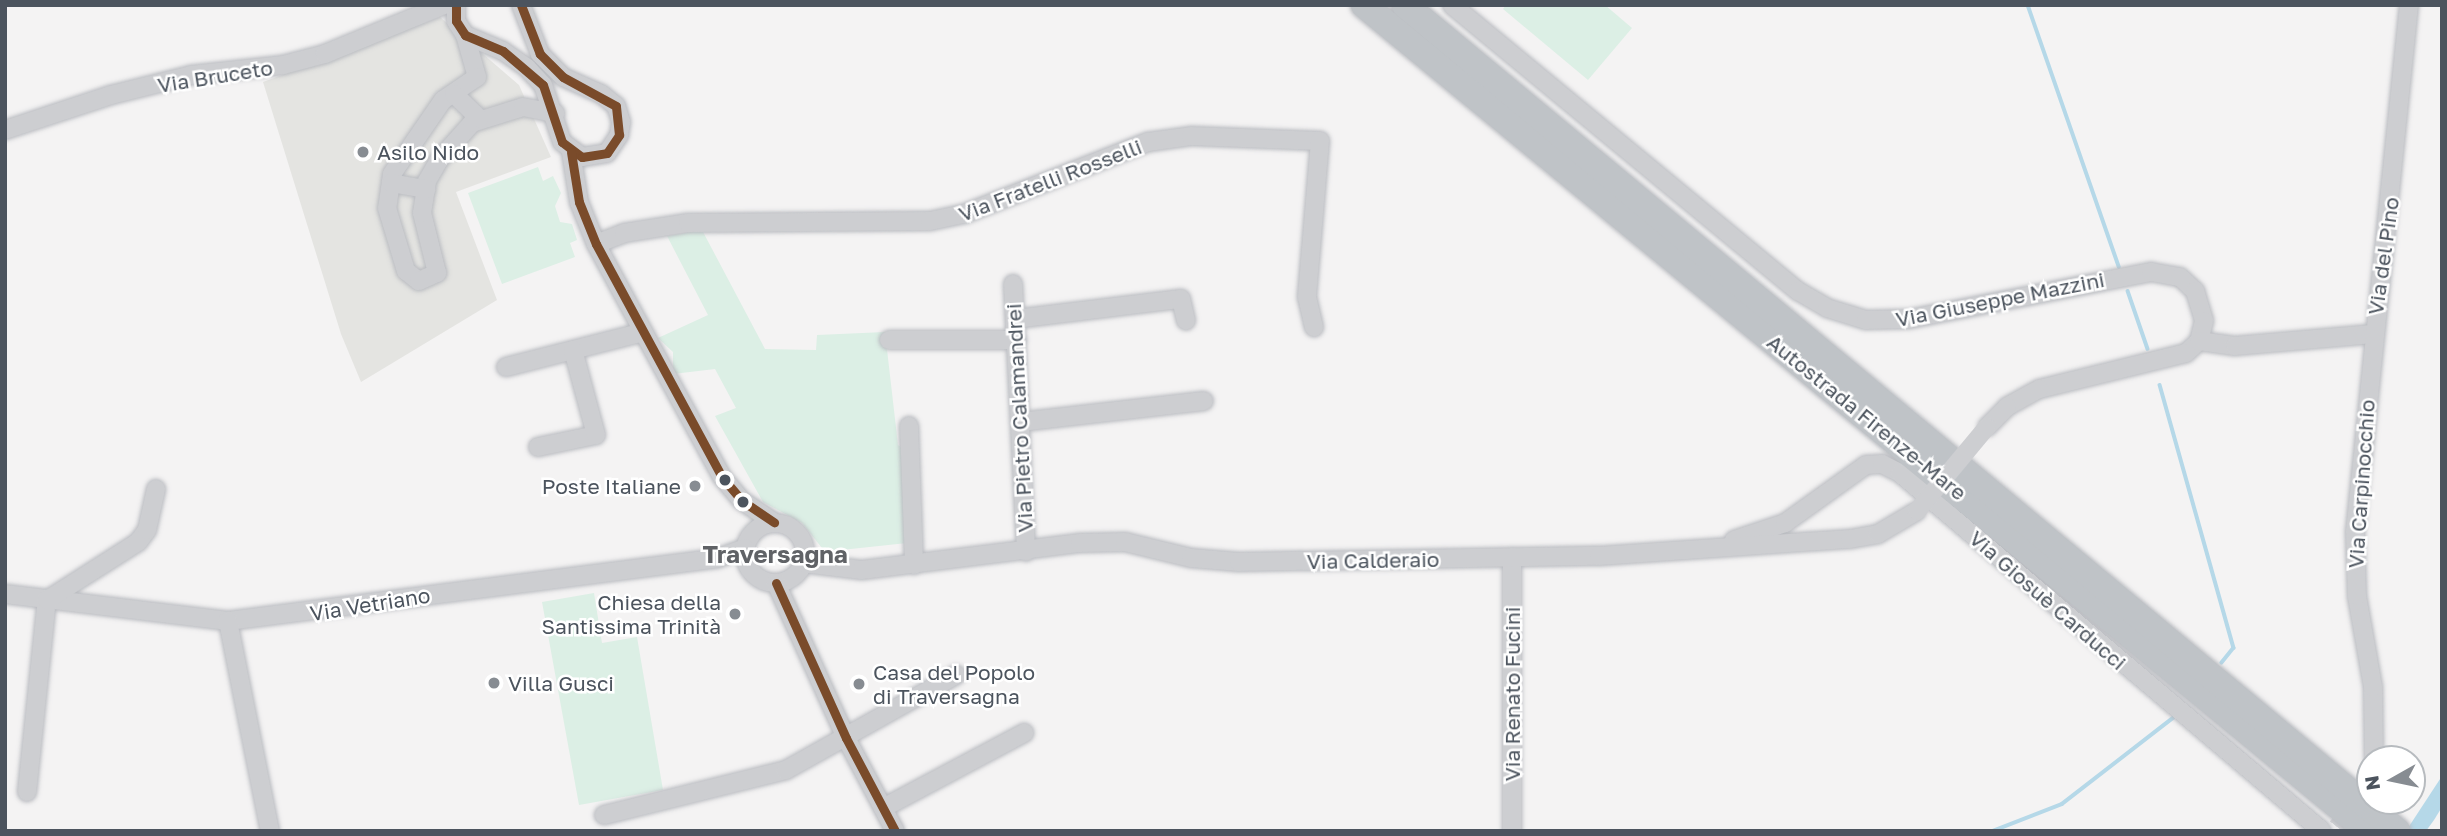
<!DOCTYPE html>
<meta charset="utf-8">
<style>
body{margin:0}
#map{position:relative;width:2447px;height:836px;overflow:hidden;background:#f4f3f3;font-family:"Golos Text",sans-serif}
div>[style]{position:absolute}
.commercial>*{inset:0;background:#e4e4e1}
.green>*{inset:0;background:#dcefe5}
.water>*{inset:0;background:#b5d8e8}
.stream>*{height:3.5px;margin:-1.75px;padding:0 1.75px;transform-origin:1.75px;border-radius:1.75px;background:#b5d8e8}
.minor-tunnel>*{height:18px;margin-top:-9px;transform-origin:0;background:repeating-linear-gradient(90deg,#d2d3d5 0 18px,transparent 0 27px)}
.roads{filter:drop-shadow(0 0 2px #babcc1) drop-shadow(0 0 2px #babcc1)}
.minor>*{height:18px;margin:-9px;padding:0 9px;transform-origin:9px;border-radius:9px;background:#cdced1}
.minor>.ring{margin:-9px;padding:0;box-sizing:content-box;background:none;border:18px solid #cdced1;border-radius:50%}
.highway>*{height:26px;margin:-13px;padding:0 13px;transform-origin:13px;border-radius:13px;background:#bfc3c7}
.minor-bridge>*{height:18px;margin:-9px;padding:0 9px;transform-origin:9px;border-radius:9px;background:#cdced1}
.bus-1>*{height:9px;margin:-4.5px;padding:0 4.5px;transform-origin:4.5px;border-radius:4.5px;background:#7a4b2a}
.dots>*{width:19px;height:19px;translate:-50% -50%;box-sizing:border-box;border:4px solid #fff;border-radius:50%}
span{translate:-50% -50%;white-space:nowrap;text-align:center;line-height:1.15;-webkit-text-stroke:5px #fff;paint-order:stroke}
.street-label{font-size:21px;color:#4c545e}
.poi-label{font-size:21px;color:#4c545e}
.left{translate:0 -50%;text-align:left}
.right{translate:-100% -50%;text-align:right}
.quarter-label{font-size:24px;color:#606266;font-weight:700}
.frame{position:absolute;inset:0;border:7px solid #4c545e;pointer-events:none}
.north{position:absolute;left:2356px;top:745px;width:70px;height:70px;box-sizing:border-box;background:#fff;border:2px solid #b7bbbf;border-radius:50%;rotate:261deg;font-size:19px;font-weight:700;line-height:28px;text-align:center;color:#4c545e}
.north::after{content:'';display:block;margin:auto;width:24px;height:32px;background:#878c92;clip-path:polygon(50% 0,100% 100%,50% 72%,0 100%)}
</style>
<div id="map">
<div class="commercial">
<i style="clip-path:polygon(440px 17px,519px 85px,551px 157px,456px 192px,497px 300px,361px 382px,341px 334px,263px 82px)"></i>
</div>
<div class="green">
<i style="clip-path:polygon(1506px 5px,1605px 5px,1632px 28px,1588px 80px,1503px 9px)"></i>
<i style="clip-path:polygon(538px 167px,543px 181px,553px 176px,561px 193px,555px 206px,560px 222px,572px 224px,577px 240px,570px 243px,575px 257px,502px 284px,468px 193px)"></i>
<i style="clip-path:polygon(702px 230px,765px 349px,816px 350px,817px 335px,885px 332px,898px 445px,904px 449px,907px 543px,832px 551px,822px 548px,802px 523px,763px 502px,715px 416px,736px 408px,715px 369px,673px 374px,673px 352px,658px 338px,708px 315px,667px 236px)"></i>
<i style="clip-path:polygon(594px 593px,602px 643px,637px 637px,663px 790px,579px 805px,542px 602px)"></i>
</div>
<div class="water">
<i style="clip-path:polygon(2442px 776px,2442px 807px,2434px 820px,2426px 831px,2406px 831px)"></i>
</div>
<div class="stream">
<i style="left:2028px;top:5px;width:277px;rotate:70.8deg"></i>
<i style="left:2128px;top:291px;width:61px;rotate:71deg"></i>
<i style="left:2160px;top:385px;width:273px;rotate:74.3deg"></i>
<i style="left:2234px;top:648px;width:19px;rotate:129deg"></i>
<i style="left:1993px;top:831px;width:74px;rotate:-21.4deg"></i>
<i style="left:2062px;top:804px;width:142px;rotate:-37.8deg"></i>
</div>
<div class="minor-tunnel">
<i style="left:2337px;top:827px;width:53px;rotate:-51.8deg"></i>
</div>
<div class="roads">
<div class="minor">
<i style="left:456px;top:5px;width:16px;rotate:90deg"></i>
<i style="left:456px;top:21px;width:17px;rotate:57deg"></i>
<i style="left:465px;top:35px;width:41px;rotate:22.8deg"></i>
<i style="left:503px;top:51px;width:29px;rotate:35deg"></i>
<i style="left:527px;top:68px;width:23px;rotate:47deg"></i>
<i style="left:543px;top:85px;width:60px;rotate:71.6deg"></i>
<i style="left:562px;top:142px;width:25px;rotate:37deg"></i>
<i style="left:582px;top:157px;width:25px;rotate:-9deg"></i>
<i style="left:607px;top:153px;width:22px;rotate:-56deg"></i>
<i style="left:619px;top:135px;width:13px;rotate:-81deg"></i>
<i style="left:621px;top:122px;width:17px;rotate:-107deg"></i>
<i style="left:616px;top:106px;width:19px;rotate:-141deg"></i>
<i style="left:601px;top:94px;width:42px;rotate:-155.9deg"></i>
<i style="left:563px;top:77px;width:33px;rotate:-135deg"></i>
<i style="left:540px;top:54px;width:53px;rotate:-111.2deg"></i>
<i style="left:1452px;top:5px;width:449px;rotate:39.6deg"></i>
<i style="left:1798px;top:291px;width:34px;rotate:30deg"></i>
<i style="left:1827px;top:308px;width:41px;rotate:17.1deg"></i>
<i style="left:1866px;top:320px;width:43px;rotate:-1.3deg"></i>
<i style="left:1909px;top:319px;width:247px;rotate:-11deg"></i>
<i style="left:2151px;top:272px;width:29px;rotate:10deg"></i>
<i style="left:2180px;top:277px;width:21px;rotate:43deg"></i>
<i style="left:2195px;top:291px;width:31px;rotate:73deg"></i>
<i style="left:2204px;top:321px;width:21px;rotate:104deg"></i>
<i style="left:2199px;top:341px;width:18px;rotate:137deg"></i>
<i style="left:2186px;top:353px;width:151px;rotate:166.2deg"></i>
<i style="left:2039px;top:389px;width:37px;rotate:151deg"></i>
<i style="left:2007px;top:407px;width:28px;rotate:135deg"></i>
<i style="left:465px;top:35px;width:44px;rotate:74.1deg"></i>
<i style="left:477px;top:77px;width:41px;rotate:145.9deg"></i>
<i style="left:443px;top:100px;width:90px;rotate:124.6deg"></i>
<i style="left:392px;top:174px;width:34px;rotate:98deg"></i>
<i style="left:387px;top:208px;width:66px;rotate:73.2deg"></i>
<i style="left:406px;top:271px;width:16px;rotate:38deg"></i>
<i style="left:419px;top:281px;width:20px;rotate:-24deg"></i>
<i style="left:437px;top:273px;width:62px;rotate:-104deg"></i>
<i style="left:422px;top:213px;width:32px;rotate:-81deg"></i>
<i style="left:427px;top:181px;width:24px;rotate:-60deg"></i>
<i style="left:439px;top:160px;width:50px;rotate:-48.3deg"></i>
<i style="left:472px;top:123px;width:53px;rotate:-17.4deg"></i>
<i style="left:523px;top:107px;width:33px;rotate:11deg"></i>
<i style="left:454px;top:94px;width:35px;rotate:44deg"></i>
<i style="left:5px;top:130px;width:112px;rotate:-18.3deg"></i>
<i style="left:111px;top:95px;width:82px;rotate:-14deg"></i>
<i style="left:191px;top:75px;width:93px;rotate:-6.2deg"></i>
<i style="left:283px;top:65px;width:43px;rotate:-14.7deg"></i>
<i style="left:325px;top:54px;width:129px;rotate:-22.4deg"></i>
<i style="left:571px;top:152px;width:51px;rotate:80.9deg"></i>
<i style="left:579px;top:202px;width:45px;rotate:68deg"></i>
<i style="left:596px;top:244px;width:106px;rotate:61.7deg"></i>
<i style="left:646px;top:337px;width:159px;rotate:61.5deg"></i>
<i style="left:722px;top:477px;width:30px;rotate:50deg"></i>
<i style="left:741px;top:500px;width:40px;rotate:34deg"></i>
<i style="left:391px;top:183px;width:36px;rotate:10deg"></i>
<i style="left:596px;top:244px;width:30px;rotate:-21deg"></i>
<i style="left:624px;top:233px;width:65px;rotate:-8.9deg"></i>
<i style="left:688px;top:223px;width:242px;rotate:-0.5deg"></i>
<i style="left:930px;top:221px;width:35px;rotate:-12deg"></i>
<i style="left:964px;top:214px;width:198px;rotate:-21.4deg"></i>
<i style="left:1148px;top:142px;width:43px;rotate:-7.9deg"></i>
<i style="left:1191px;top:136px;width:129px;rotate:2.2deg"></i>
<i style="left:1320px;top:141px;width:157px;rotate:94.8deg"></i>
<i style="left:1307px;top:297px;width:31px;rotate:77deg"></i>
<i style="left:1013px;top:284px;width:268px;rotate:87.2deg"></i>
<i style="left:1015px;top:319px;width:167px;rotate:-6.9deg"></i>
<i style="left:1181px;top:299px;width:22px;rotate:77deg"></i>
<i style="left:889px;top:340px;width:128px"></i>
<i style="left:2199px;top:341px;width:36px;rotate:8deg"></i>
<i style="left:2235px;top:346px;width:138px;rotate:-5deg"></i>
<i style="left:506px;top:367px;width:141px;rotate:-14.3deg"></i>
<i style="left:1020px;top:422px;width:185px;rotate:-6.5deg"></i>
<i style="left:909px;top:426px;width:139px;rotate:87.9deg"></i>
<i style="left:538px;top:447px;width:59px;rotate:-11.7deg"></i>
<i style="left:596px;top:435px;width:88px;rotate:-105.1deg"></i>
<i class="ring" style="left:745px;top:523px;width:42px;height:42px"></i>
<i style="left:1734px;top:540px;width:54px;rotate:-18.4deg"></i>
<i style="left:1785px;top:523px;width:100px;rotate:-35.6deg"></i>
<i style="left:1866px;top:465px;width:16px;rotate:-4deg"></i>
<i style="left:1882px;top:464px;width:20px;rotate:27deg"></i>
<i style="left:1900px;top:473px;width:553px;rotate:40.31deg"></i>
<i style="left:1512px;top:557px;width:274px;rotate:90deg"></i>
<i style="left:803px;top:563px;width:59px;rotate:6.8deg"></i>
<i style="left:862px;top:570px;width:220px;rotate:-7.1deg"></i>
<i style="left:1080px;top:543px;width:45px;rotate:-1.3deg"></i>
<i style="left:1125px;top:542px;width:68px;rotate:13.6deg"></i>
<i style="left:1191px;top:558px;width:48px;rotate:4.8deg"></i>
<i style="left:1239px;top:562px;width:360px;rotate:-1deg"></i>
<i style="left:1599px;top:556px;width:252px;rotate:-3.9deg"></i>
<i style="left:1850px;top:539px;width:28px;rotate:-10deg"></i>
<i style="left:1878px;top:534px;width:45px;rotate:-30.5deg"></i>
<i style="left:776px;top:583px;width:170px;rotate:65.7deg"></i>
<i style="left:846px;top:738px;width:105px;rotate:62.2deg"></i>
<i style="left:5px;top:594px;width:225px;rotate:6.9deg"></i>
<i style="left:228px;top:621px;width:494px;rotate:-7.3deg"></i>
<i style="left:718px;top:558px;width:29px;rotate:-20deg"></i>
<i style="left:228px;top:621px;width:214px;rotate:78.7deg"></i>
<i style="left:2374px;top:759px;width:72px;rotate:-90.8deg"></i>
<i style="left:2373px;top:687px;width:92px;rotate:-100deg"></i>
<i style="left:2357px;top:596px;width:64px;rotate:-91.8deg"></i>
<i style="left:2355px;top:532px;width:530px;rotate:-84.15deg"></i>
<i style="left:27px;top:792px;width:193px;rotate:-84.1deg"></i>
<i style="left:47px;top:600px;width:108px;rotate:-32.5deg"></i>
<i style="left:138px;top:542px;width:15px;rotate:-53deg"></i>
<i style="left:147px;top:530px;width:42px;rotate:-77.6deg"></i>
<i style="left:883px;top:808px;width:160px;rotate:-28deg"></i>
<i style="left:604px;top:815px;width:187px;rotate:-13.9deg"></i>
<i style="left:786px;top:770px;width:195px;rotate:-29.2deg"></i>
</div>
<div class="highway">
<i style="left:1364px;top:5px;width:1300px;rotate:39.44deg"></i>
<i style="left:1405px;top:5px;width:1291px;rotate:39.78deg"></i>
</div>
</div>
<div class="minor-bridge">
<i style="left:1917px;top:511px;width:109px;rotate:-50.2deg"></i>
</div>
<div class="bus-1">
<i style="left:456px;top:5px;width:16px;rotate:90deg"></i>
<i style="left:456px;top:21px;width:17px;rotate:57deg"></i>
<i style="left:465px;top:35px;width:41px;rotate:22.8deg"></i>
<i style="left:503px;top:51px;width:52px;rotate:40.4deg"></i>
<i style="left:543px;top:85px;width:60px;rotate:71.6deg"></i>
<i style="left:562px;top:142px;width:25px;rotate:37deg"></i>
<i style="left:582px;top:157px;width:25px;rotate:-9deg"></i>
<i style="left:607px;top:153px;width:22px;rotate:-56deg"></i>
<i style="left:619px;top:135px;width:29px;rotate:-96deg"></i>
<i style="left:616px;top:106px;width:60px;rotate:-151.3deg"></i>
<i style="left:563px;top:77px;width:33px;rotate:-135deg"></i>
<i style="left:540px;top:54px;width:53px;rotate:-111.2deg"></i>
<i style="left:571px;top:152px;width:51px;rotate:80.9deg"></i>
<i style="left:579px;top:202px;width:45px;rotate:68deg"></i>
<i style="left:596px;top:244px;width:265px;rotate:61.6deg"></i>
<i style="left:722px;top:477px;width:30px;rotate:50deg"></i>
<i style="left:741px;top:500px;width:40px;rotate:34deg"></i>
<i style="left:776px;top:583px;width:170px;rotate:65.7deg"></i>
<i style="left:846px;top:738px;width:105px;rotate:62.2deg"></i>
</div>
<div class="dots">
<i style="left:363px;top:152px;background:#878c92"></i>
<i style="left:725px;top:480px;background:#4c545e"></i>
<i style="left:695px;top:486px;background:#878c92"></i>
<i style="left:743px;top:502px;background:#4c545e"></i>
<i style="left:735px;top:614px;background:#878c92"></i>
<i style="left:494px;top:683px;background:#878c92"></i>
<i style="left:859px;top:684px;background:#878c92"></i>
</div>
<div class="street-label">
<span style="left:215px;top:76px;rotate:-9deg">Via Bruceto</span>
<span style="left:1050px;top:180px;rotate:-21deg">Via Fratelli Rosselli</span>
<span style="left:2383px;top:256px;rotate:-82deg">Via del Pino</span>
<span style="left:2000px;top:299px;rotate:-11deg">Via Giuseppe Mazzini</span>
<span style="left:1867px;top:417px;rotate:39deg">Autostrada Firenze-Mare</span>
<span style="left:1019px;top:418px;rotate:-93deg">Via Pietro Calamandrei</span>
<span style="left:2361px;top:484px;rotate:-86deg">Via Carpinocchio</span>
<span style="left:1373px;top:560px;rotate:-1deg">Via Calderaio</span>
<span style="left:2048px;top:600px;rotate:41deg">Via Giosuè Carducci</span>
<span style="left:370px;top:604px;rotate:-9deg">Via Vetriano</span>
<span style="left:1512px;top:694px;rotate:-90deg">Via Renato Fucini</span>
</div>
<div class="poi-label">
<span class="left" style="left:377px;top:152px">Asilo Nido</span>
<span class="right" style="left:681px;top:486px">Poste Italiane</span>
<span class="right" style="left:721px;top:614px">Chiesa della<br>Santissima Trinità</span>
<span class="left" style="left:873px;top:684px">Casa del Popolo<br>di Traversagna</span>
<span class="left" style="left:508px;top:683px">Villa Gusci</span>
</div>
<div class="quarter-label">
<span style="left:775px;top:554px">Traversagna</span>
</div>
<div class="frame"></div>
<div class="north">N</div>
</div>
